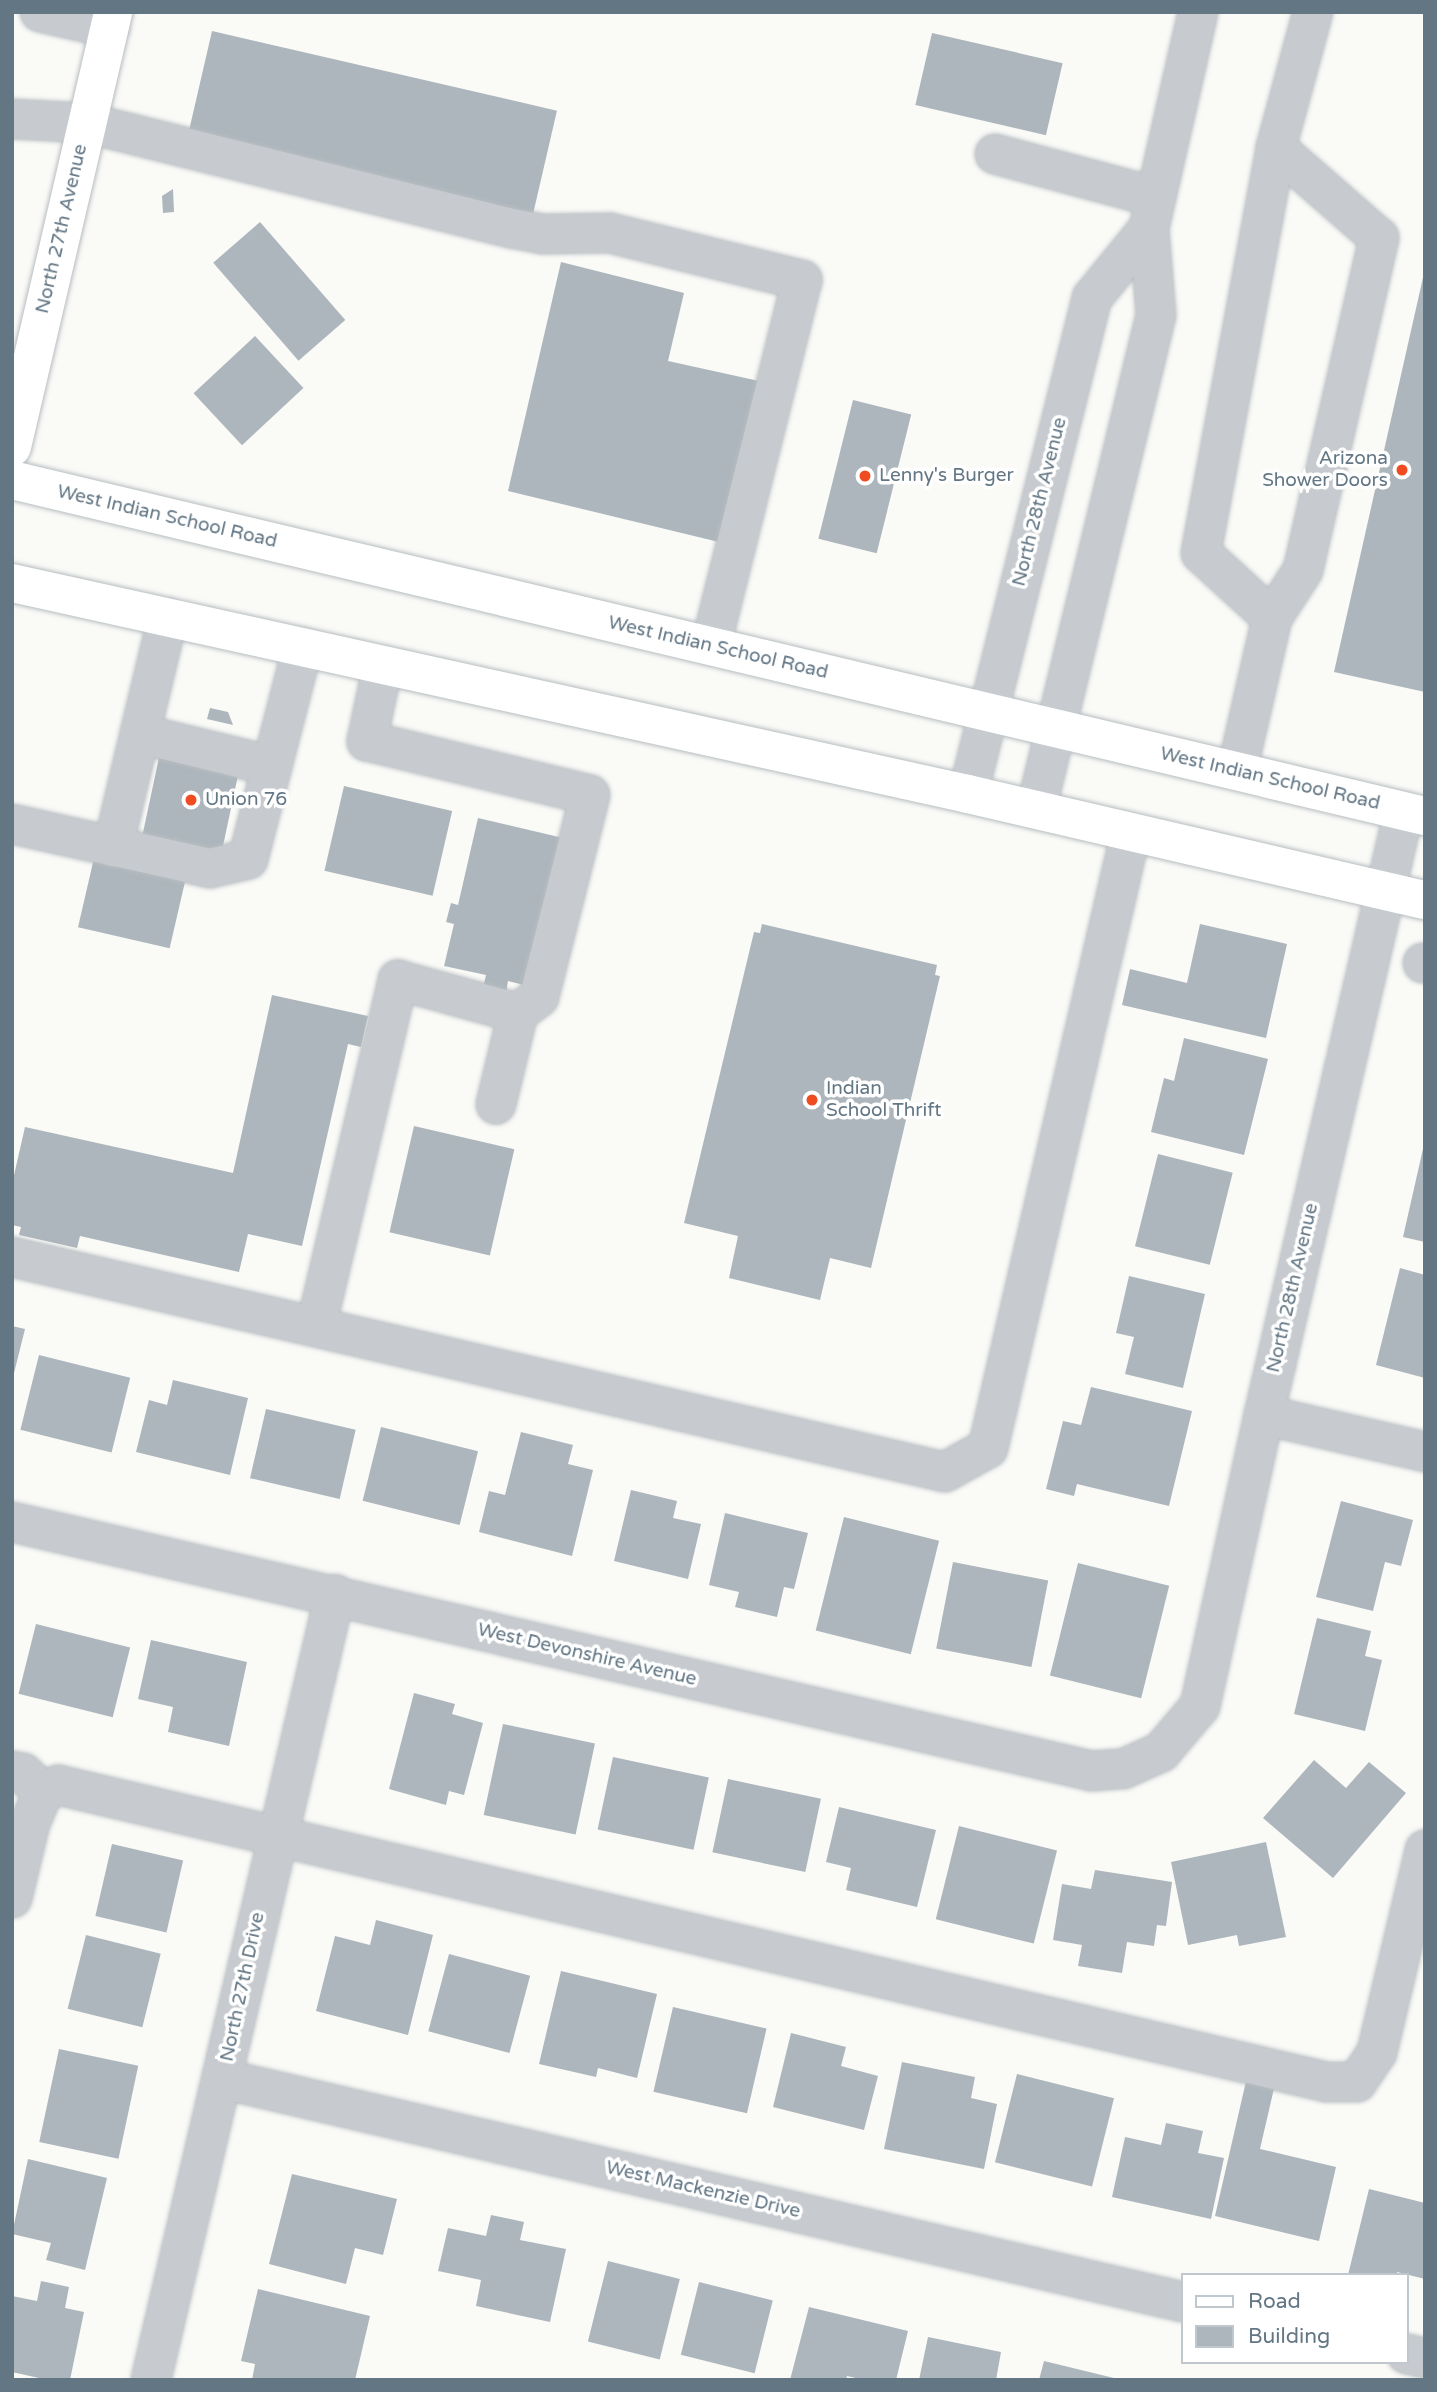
<!DOCTYPE html>
<style>
body{margin:0}
#map{position:relative;width:1437px;height:2392px;overflow:hidden;background:#fafaf7;font-family:"Varela Round",sans-serif}
div>[style]{position:absolute}
.building>*{inset:0;background:#adb6bc;transform-origin:0 0}
.roads{filter:drop-shadow(0 0 2px #b7bdc1) drop-shadow(0 0 2px #b7bdc1)}
.minor>*{height:38px;margin:-19px;padding:0 19px;transform-origin:19px;border-radius:19px;background:#c7cbcf}
.major>*{height:38px;margin:-19px;padding:0 19px;transform-origin:19px;border-radius:19px;background:#fff}
.dots>*{width:19px;height:19px;translate:-50% -50%;box-sizing:border-box;border:4px solid #fff;border-radius:50%}
span{translate:-50% -50%;white-space:nowrap;text-align:center;line-height:1.15;-webkit-text-stroke:7px #fff;paint-order:stroke}
.street-label{font-size:19px;color:#627684}
.poi-label{font-size:19px;color:#627684}
.right{translate:-100% -50%;text-align:right}
.left{translate:0 -50%;text-align:left}
.frame{position:absolute;inset:0;border:14px solid #627684;pointer-events:none}
.legend{position:absolute;left:1181px;top:2273px;width:228px;height:91px;box-sizing:border-box;background:#fff;border:2px solid #c0c8ce;margin:0;padding:9px 12px;list-style:none;font-size:21px;color:#627684}
.legend li{display:flex;align-items:center;gap:14px;height:35px}
.legend b{width:35px;border:2px solid #c0c8ce}
</style>
<div id="map">
<div class="building">
<i style="left:212px;top:31px;width:354px;height:110px;rotate:13deg"></i>
<i style="left:932px;top:33px;width:134px;height:74px;rotate:13deg"></i>
<i style="clip-path:polygon(173px 189px,174px 212px,163px 213px,162px 196px)"></i>
<i style="left:260px;top:222px;width:130px;height:62px;rotate:49deg"></i>
<i style="clip-path:polygon(561px 262px,684px 293px,668px 361px,759px 381px,723px 543px,508px 491px)"></i>
<i style="clip-path:polygon(1424px 273px,1425px 273px,1425px 692px,1334px 672px)"></i>
<i style="left:255px;top:336px;width:71px;height:84px;rotate:47deg"></i>
<i style="left:853px;top:400px;width:60px;height:143px;rotate:14deg"></i>
<i style="clip-path:polygon(210px 708px,228px 712px,233px 725px,207px 719px)"></i>
<i style="left:161px;top:748px;width:81px;height:89px;rotate:12deg"></i>
<i style="left:344px;top:786px;width:111px;height:87px;rotate:13deg"></i>
<i style="clip-path:polygon(478px 818px,563px 838px,528px 986px,508px 981px,506px 993px,483px 988px,486px 975px,444px 966px,454px 924px,446px 922px,451px 903px,458px 905px)"></i>
<i style="left:94px;top:858px;width:94px;height:71px;rotate:13deg"></i>
<i style="clip-path:polygon(762px 924px,937px 965px,935px 975px,940px 976px,871px 1268px,830px 1258px,820px 1300px,729px 1278px,738px 1236px,684px 1223px,754px 932px,760px 933px)"></i>
<i style="clip-path:polygon(1200px 924px,1287px 944px,1266px 1038px,1122px 1005px,1130px 969px,1187px 983px)"></i>
<i style="clip-path:polygon(272px 995px,368px 1016px,361px 1047px,348px 1044px,302px 1246px,248px 1234px,239px 1272px,80px 1236px,77px 1248px,19px 1235px,21px 1227px,12px 1225px,12px 1184px,25px 1127px,233px 1173px)"></i>
<i style="clip-path:polygon(1184px 1038px,1268px 1059px,1244px 1155px,1151px 1132px,1164px 1078px,1174px 1081px)"></i>
<i style="left:414px;top:1126px;width:103px;height:109px;rotate:13deg"></i>
<i style="clip-path:polygon(1425px 1140px,1425px 1242px,1403px 1237px)"></i>
<i style="left:1158px;top:1154px;width:77px;height:95px;rotate:14deg"></i>
<i style="clip-path:polygon(1400px 1268px,1425px 1275px,1425px 1378px,1376px 1365px)"></i>
<i style="clip-path:polygon(1129px 1276px,1205px 1294px,1183px 1388px,1125px 1374px,1134px 1337px,1116px 1333px)"></i>
<i style="clip-path:polygon(12px 1326px,25px 1329px,13px 1377px,12px 1377px)"></i>
<i style="left:39px;top:1355px;width:94px;height:77px;rotate:14deg"></i>
<i style="clip-path:polygon(173px 1380px,248px 1398px,230px 1475px,136px 1452px,149px 1400px,167px 1405px)"></i>
<i style="clip-path:polygon(1091px 1387px,1192px 1411px,1169px 1506px,1077px 1484px,1074px 1496px,1046px 1489px,1063px 1421px,1081px 1425px)"></i>
<i style="left:266px;top:1409px;width:92px;height:71px;rotate:13deg"></i>
<i style="left:381px;top:1427px;width:100px;height:76px;rotate:14deg"></i>
<i style="clip-path:polygon(521px 1432px,573px 1445px,568px 1464px,593px 1470px,572px 1556px,479px 1532px,489px 1491px,505px 1495px)"></i>
<i style="clip-path:polygon(631px 1490px,677px 1501px,673px 1518px,701px 1524px,688px 1579px,614px 1561px)"></i>
<i style="clip-path:polygon(1341px 1501px,1413px 1520px,1401px 1566px,1385px 1562px,1373px 1611px,1316px 1597px)"></i>
<i style="clip-path:polygon(725px 1513px,808px 1533px,794px 1589px,784px 1587px,777px 1617px,735px 1607px,739px 1592px,709px 1585px)"></i>
<i style="left:844px;top:1517px;width:98px;height:117px;rotate:14deg"></i>
<i style="left:953px;top:1562px;width:97px;height:88px;rotate:11deg"></i>
<i style="left:1078px;top:1563px;width:94px;height:116px;rotate:14deg"></i>
<i style="clip-path:polygon(1317px 1618px,1371px 1631px,1365px 1656px,1382px 1660px,1365px 1731px,1294px 1714px)"></i>
<i style="left:36px;top:1624px;width:97px;height:72px;rotate:14deg"></i>
<i style="clip-path:polygon(151px 1640px,247px 1662px,229px 1746px,168px 1732px,173px 1707px,138px 1699px)"></i>
<i style="clip-path:polygon(414px 1693px,455px 1704px,452px 1714px,483px 1723px,464px 1795px,449px 1791px,446px 1805px,389px 1789px)"></i>
<i style="left:503px;top:1724px;width:94px;height:93px;rotate:12deg"></i>
<i style="left:613px;top:1757px;width:98px;height:74px;rotate:12deg"></i>
<i style="clip-path:polygon(1314px 1760px,1346px 1788px,1369px 1762px,1406px 1793px,1333px 1878px,1263px 1818px)"></i>
<i style="left:728px;top:1779px;width:95px;height:75px;rotate:12deg"></i>
<i style="clip-path:polygon(839px 1807px,936px 1830px,917px 1907px,846px 1890px,851px 1868px,826px 1862px)"></i>
<i style="left:959px;top:1826px;width:101px;height:96px;rotate:14deg"></i>
<i style="clip-path:polygon(1266px 1842px,1286px 1937px,1239px 1946px,1237px 1935px,1188px 1945px,1171px 1862px)"></i>
<i style="left:112px;top:1844px;width:73px;height:74px;rotate:13deg"></i>
<i style="clip-path:polygon(1095px 1870px,1172px 1882px,1166px 1926px,1157px 1925px,1154px 1946px,1127px 1942px,1122px 1973px,1078px 1966px,1082px 1945px,1053px 1940px,1062px 1884px,1091px 1889px)"></i>
<i style="clip-path:polygon(376px 1920px,433px 1935px,408px 2035px,316px 2011px,335px 1936px,370px 1945px)"></i>
<i style="left:86px;top:1935px;width:77px;height:76px;rotate:14deg"></i>
<i style="left:449px;top:1954px;width:84px;height:80px;rotate:15deg"></i>
<i style="clip-path:polygon(561px 1971px,657px 1994px,637px 2078px,598px 2068px,596px 2077px,539px 2064px)"></i>
<i style="left:673px;top:2007px;width:96px;height:87px;rotate:13deg"></i>
<i style="clip-path:polygon(791px 2033px,846px 2047px,841px 2066px,878px 2076px,864px 2130px,773px 2107px)"></i>
<i style="left:59px;top:2049px;width:81px;height:95px;rotate:12deg"></i>
<i style="clip-path:polygon(902px 2062px,975px 2077px,971px 2098px,997px 2104px,984px 2169px,884px 2149px)"></i>
<i style="left:1017px;top:2074px;width:100px;height:91px;rotate:14deg"></i>
<i style="clip-path:polygon(1247px 2077px,1275px 2084px,1260px 2149px,1336px 2167px,1319px 2241px,1215px 2216px)"></i>
<i style="clip-path:polygon(1166px 2123px,1203px 2131px,1198px 2153px,1224px 2158px,1211px 2219px,1112px 2197px,1125px 2137px,1161px 2145px)"></i>
<i style="clip-path:polygon(28px 2159px,107px 2178px,85px 2270px,46px 2260px,51px 2243px,12px 2234px)"></i>
<i style="clip-path:polygon(292px 2174px,397px 2199px,383px 2255px,355px 2248px,346px 2284px,269px 2264px)"></i>
<i style="clip-path:polygon(1369px 2189px,1425px 2203px,1425px 2279px,1397px 2272px,1397px 2275px,1348px 2275px)"></i>
<i style="clip-path:polygon(491px 2215px,524px 2222px,520px 2240px,566px 2249px,550px 2322px,476px 2306px,481px 2280px,438px 2271px,448px 2228px,486px 2236px)"></i>
<i style="left:608px;top:2261px;width:74px;height:83px;rotate:14deg"></i>
<i style="clip-path:polygon(41px 2281px,69px 2287px,65px 2308px,84px 2312px,70px 2380px,48px 2380px,12px 2372px,12px 2296px,37px 2301px)"></i>
<i style="left:699px;top:2282px;width:76px;height:75px;rotate:14deg"></i>
<i style="clip-path:polygon(258px 2289px,370px 2316px,355px 2380px,252px 2380px,255px 2364px,241px 2361px)"></i>
<i style="clip-path:polygon(809px 2307px,908px 2331px,896px 2380px,864px 2380px,847px 2376px,846px 2380px,790px 2380px)"></i>
<i style="clip-path:polygon(928px 2337px,1001px 2352px,996px 2380px,919px 2380px)"></i>
<i style="clip-path:polygon(1044px 2361px,1118px 2379px,1118px 2380px,1039px 2380px)"></i>
</div>
<div class="roads">
<div class="minor">
<i style="left:40px;top:12px;width:72px;rotate:12.9deg"></i>
<i style="left:12px;top:119px;width:75px;rotate:3.1deg"></i>
<i style="left:87px;top:123px;width:438px;rotate:13.9deg"></i>
<i style="left:512px;top:228px;width:32px;rotate:11deg"></i>
<i style="left:543px;top:234px;width:67px;rotate:-0.9deg"></i>
<i style="left:610px;top:233px;width:198px;rotate:13.8deg"></i>
<i style="left:802px;top:280px;width:377px;rotate:104deg"></i>
<i style="left:995px;top:154px;width:166px;rotate:15deg"></i>
<i style="left:168px;top:617px;width:120px;rotate:103.5deg"></i>
<i style="left:140px;top:734px;width:136px;rotate:13.6deg"></i>
<i style="left:1272px;top:618px;width:57px;rotate:-57.1deg"></i>
<i style="left:1303px;top:570px;width:341px;rotate:-77.1deg"></i>
<i style="left:1379px;top:238px;width:137px;rotate:-138.9deg"></i>
<i style="left:383px;top:665px;width:78px;rotate:101.9deg"></i>
<i style="left:367px;top:741px;width:229px;rotate:13.6deg"></i>
<i style="left:590px;top:795px;width:208px;rotate:104.2deg"></i>
<i style="left:539px;top:997px;width:26px;rotate:143deg"></i>
<i style="left:1237px;top:771px;width:157px;rotate:-77.1deg"></i>
<i style="left:1272px;top:618px;width:96px;rotate:-137.5deg"></i>
<i style="left:1201px;top:553px;width:412px;rotate:-79.5deg"></i>
<i style="left:1276px;top:148px;width:141px;rotate:-74.8deg"></i>
<i style="left:968px;top:794px;width:511px;rotate:-75.96deg"></i>
<i style="left:1092px;top:298px;width:90px;rotate:-50.8deg"></i>
<i style="left:1036px;top:810px;width:509px;rotate:-76.37deg"></i>
<i style="left:1156px;top:315px;width:87px;rotate:-94.6deg"></i>
<i style="left:1149px;top:228px;width:221px;rotate:-77.2deg"></i>
<i style="left:12px;top:824px;width:203px;rotate:12.5deg"></i>
<i style="left:210px;top:868px;width:39px;rotate:-13deg"></i>
<i style="left:248px;top:859px;width:219px;rotate:-75.5deg"></i>
<i style="left:113px;top:847px;width:116px;rotate:-76.6deg"></i>
<i style="left:1423px;top:963px;width:2px"></i>
<i style="left:12px;top:1257px;width:957px;rotate:12.98deg"></i>
<i style="left:945px;top:1472px;width:49px;rotate:-29.2deg"></i>
<i style="left:988px;top:1448px;width:632px;rotate:-76.93deg"></i>
<i style="left:316px;top:1327px;width:357px;rotate:-76.7deg"></i>
<i style="left:398px;top:980px;width:124px;rotate:15.4deg"></i>
<i style="left:518px;top:1013px;width:94px;rotate:103.6deg"></i>
<i style="left:1264px;top:1415px;width:165px;rotate:12.9deg"></i>
<i style="left:12px;top:1522px;width:1107px;rotate:12.99deg"></i>
<i style="left:1091px;top:1771px;width:32px;rotate:-4deg"></i>
<i style="left:1123px;top:1769px;width:42px;rotate:-24.1deg"></i>
<i style="left:1161px;top:1752px;width:60px;rotate:-49.7deg"></i>
<i style="left:1200px;top:1706px;width:298px;rotate:-77.6deg"></i>
<i style="left:1264px;top:1415px;width:620px;rotate:-76.95deg"></i>
<i style="left:12px;top:1771px;width:11px;rotate:10deg"></i>
<i style="left:23px;top:1773px;width:28px;rotate:44deg"></i>
<i style="left:12px;top:1898px;width:77px;rotate:-76.5deg"></i>
<i style="left:30px;top:1823px;width:34px;rotate:-67deg"></i>
<i style="left:43px;top:1792px;width:17px;rotate:-25deg"></i>
<i style="left:58px;top:1785px;width:1302px;rotate:13.18deg"></i>
<i style="left:1326px;top:2082px;width:31px"></i>
<i style="left:1357px;top:2082px;width:36px;rotate:-56deg"></i>
<i style="left:1377px;top:2052px;width:208px;rotate:-76.6deg"></i>
<i style="left:223px;top:2079px;width:986px;rotate:13.08deg"></i>
<i style="left:1407px;top:2354px;width:18px;rotate:13deg"></i>
<i style="left:151px;top:2380px;width:807px;rotate:-76.82deg"></i>
</div>
<div class="major">
<i style="left:12px;top:447px;width:447px;rotate:-76.9deg"></i>
<i style="left:12px;top:480px;width:1452px;rotate:13.38deg"></i>
<i style="left:12px;top:583px;width:979px;rotate:12.45deg"></i>
<i style="left:968px;top:794px;width:469px;rotate:13.1deg"></i>
</div>
</div>
<div class="dots">
<i style="left:1402px;top:470px;background:#ef4c21"></i>
<i style="left:865px;top:476px;background:#ef4c21"></i>
<i style="left:191px;top:800px;background:#ef4c21"></i>
<i style="left:812px;top:1100px;background:#ef4c21"></i>
</div>
<div class="street-label">
<span style="left:62px;top:229px;rotate:-77deg">North 27th Avenue</span>
<span style="left:1040px;top:502px;rotate:-76deg">North 28th Avenue</span>
<span style="left:167px;top:517px;rotate:13deg">West Indian School Road</span>
<span style="left:718px;top:648px;rotate:13deg">West Indian School Road</span>
<span style="left:1270px;top:779px;rotate:13deg">West Indian School Road</span>
<span style="left:1293px;top:1288px;rotate:-77deg">North 28th Avenue</span>
<span style="left:587px;top:1655px;rotate:13deg">West Devonshire Avenue</span>
<span style="left:243px;top:1987px;rotate:-78deg">North 27th Drive</span>
<span style="left:703px;top:2190px;rotate:13deg">West Mackenzie Drive</span>
</div>
<div class="poi-label">
<span class="right" style="left:1388px;top:470px">Arizona<br>Shower Doors</span>
<span class="left" style="left:879px;top:476px">Lenny's Burger</span>
<span class="left" style="left:205px;top:800px">Union 76</span>
<span class="left" style="left:826px;top:1100px">Indian<br>School Thrift</span>
</div>
<div class="frame"></div>
<ul class="legend">
<li><b style="height:9px;background:#fff"></b>Road</li>
<li><b style="height:19px;background:#adb6bc"></b>Building</li>
</ul>
</div>
